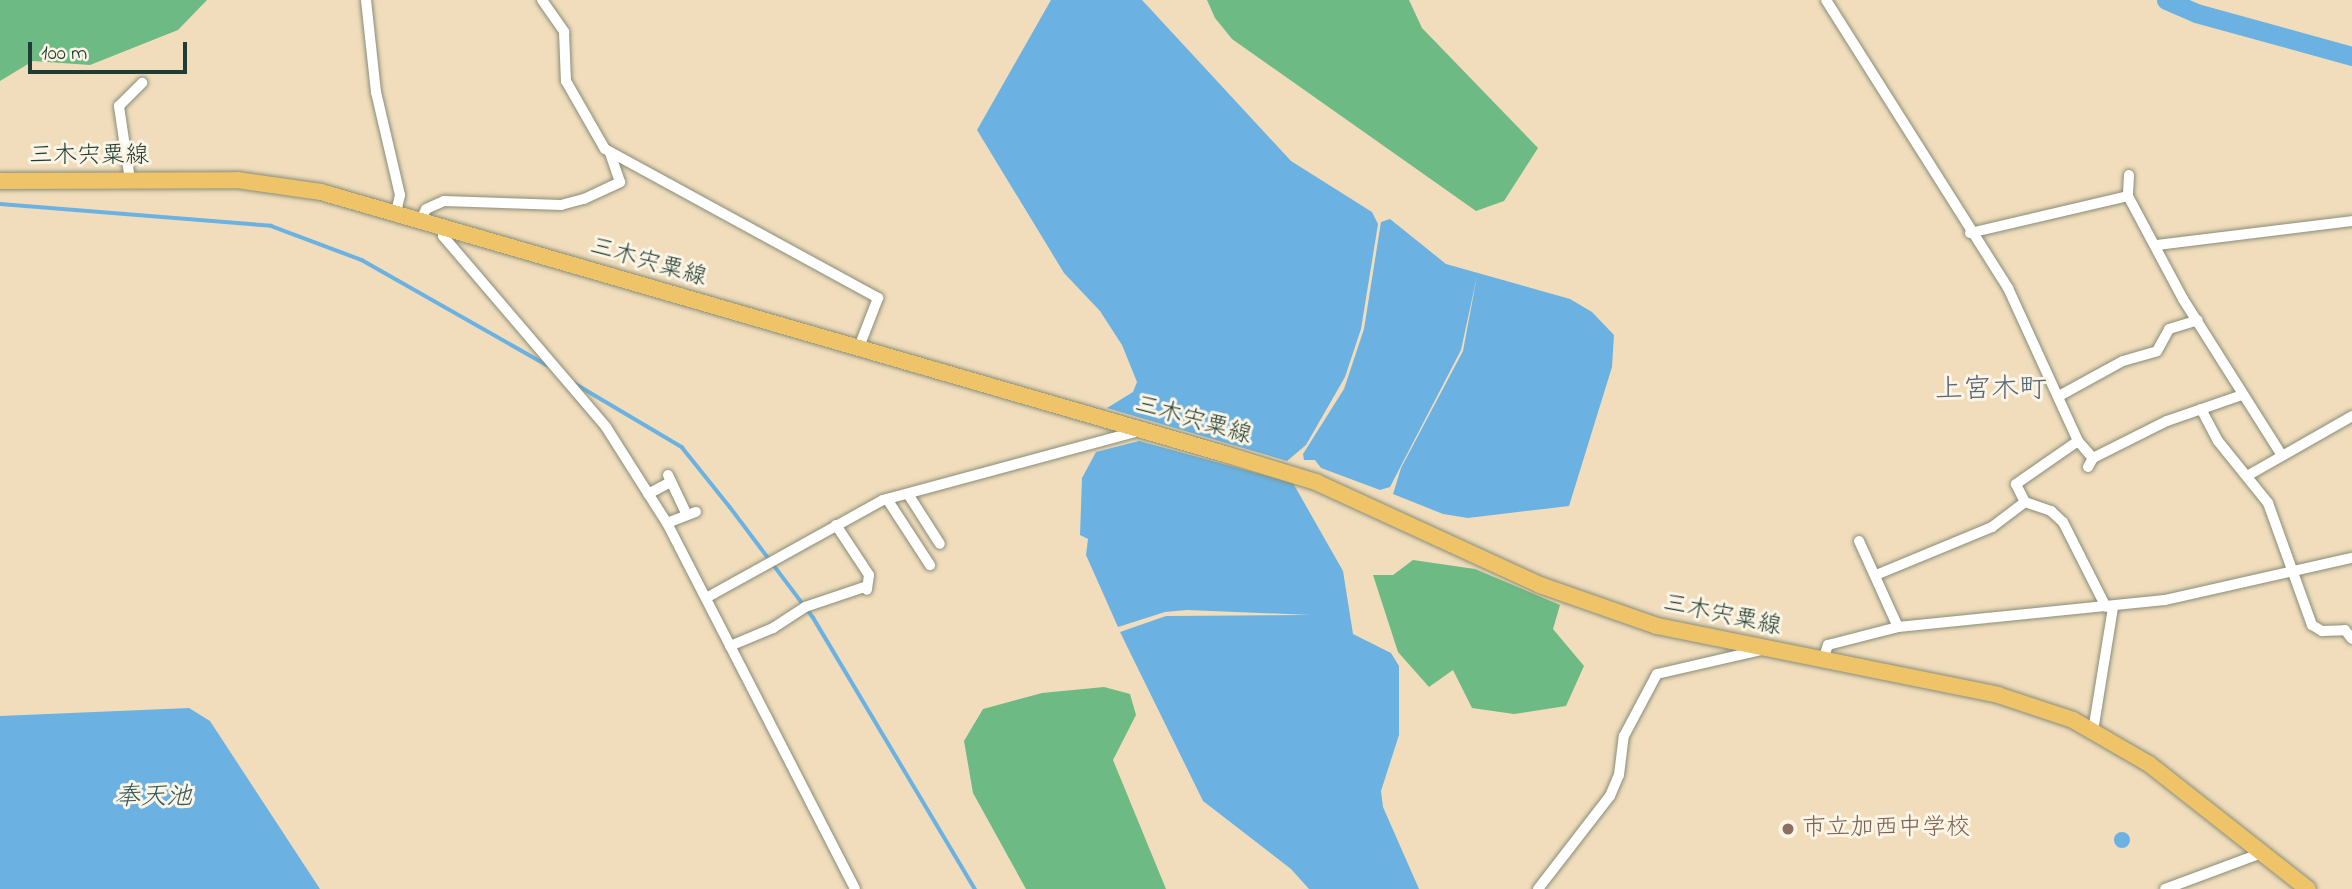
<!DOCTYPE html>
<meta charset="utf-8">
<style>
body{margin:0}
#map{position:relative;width:2352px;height:889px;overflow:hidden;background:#f1ddbc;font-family:"Indie Flower","Klee One",sans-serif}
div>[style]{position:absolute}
.forest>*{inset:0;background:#6dba84}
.water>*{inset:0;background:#6bb2e2}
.round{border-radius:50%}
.stream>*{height:3.5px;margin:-1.75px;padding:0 1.75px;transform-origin:1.75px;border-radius:1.75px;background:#6bb2e2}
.river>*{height:19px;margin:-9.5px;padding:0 9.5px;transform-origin:9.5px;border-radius:9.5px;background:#6bb2e2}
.roads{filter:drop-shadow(0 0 2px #888d78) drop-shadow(0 0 2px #888d78)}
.minor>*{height:10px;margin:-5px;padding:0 5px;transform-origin:5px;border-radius:5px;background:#fff}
.primary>*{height:16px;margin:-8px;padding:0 8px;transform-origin:8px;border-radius:8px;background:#efc469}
.dots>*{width:19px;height:19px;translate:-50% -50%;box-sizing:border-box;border:4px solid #fcf5e5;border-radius:50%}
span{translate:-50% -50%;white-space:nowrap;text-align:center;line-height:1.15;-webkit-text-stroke:6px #fcf5e5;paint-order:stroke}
.street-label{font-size:24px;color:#1f3d34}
.education-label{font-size:24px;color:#785e54}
.left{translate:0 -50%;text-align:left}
.water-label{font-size:26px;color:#325a60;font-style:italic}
.quarter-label{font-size:28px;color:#566679}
.scale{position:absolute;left:28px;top:42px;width:159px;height:32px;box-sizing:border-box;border:4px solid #1f3d34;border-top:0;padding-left:9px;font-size:21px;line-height:24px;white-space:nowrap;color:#1f3d34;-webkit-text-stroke:5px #fcf5e5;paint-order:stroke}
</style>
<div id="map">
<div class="forest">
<i style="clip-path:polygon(0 0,207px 0,178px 30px,90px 65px,33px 61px,0 81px)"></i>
<i style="clip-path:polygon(1207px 0,1409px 0,1422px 28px,1538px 148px,1504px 201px,1476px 211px,1232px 39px,1215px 18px)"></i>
<i style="clip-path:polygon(1413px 560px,1475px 569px,1560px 605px,1553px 629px,1584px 666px,1566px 706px,1514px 714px,1472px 708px,1453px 670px,1429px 687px,1398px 652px,1373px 575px,1393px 575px)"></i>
<i style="clip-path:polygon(1104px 687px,1130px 694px,1136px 715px,1113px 760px,1166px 889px,1026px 889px,973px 793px,964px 741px,983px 709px,1042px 693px)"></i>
</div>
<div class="water">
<i style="clip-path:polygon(1051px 0,1142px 0,1291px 161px,1372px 212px,1378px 224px,1361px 329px,1345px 377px,1306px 445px,1287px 461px,1107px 408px,1133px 392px,1137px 382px,1122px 345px,1100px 311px,1064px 273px,977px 130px)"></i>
<i style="clip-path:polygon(1390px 219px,1446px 264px,1570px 299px,1592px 312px,1614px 335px,1612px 367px,1569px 506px,1468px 518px,1443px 514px,1393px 494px,1401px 468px,1463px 351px,1477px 276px,1461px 350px,1390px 487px,1380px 490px,1321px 468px,1315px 460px,1304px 460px,1303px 454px,1344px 389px,1364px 329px,1381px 222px)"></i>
<i style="clip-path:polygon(1139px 441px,1293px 483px,1343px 571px,1353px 634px,1391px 653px,1399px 666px,1399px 735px,1381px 791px,1383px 807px,1419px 889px,1309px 889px,1291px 869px,1203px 801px,1120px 632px,1166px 616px,1311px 615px,1187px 610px,1165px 612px,1118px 627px,1086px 555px,1088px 539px,1080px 535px,1082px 478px,1096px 452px)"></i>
<i style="clip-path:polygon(189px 708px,210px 721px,320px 889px,0 889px,0 716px)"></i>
<i class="round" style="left:2114px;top:832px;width:16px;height:16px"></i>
</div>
<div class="stream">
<i style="left:0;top:204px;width:272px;rotate:4.6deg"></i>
<i style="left:271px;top:226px;width:97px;rotate:20.5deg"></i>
<i style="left:362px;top:260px;width:213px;rotate:29.6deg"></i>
<i style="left:574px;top:383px;width:126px;rotate:30.7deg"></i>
<i style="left:682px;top:447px;width:77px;rotate:51.3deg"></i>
<i style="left:730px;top:507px;width:138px;rotate:53deg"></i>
<i style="left:813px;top:617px;width:317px;rotate:59.2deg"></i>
</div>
<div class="river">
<i style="left:2166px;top:0;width:33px;rotate:23deg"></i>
<i style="left:2196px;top:13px;width:162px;rotate:15.4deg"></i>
</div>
<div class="roads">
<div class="minor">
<i style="left:366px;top:0;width:93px;rotate:83.8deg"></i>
<i style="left:376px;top:92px;width:106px;rotate:76.9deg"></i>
<i style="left:400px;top:195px;width:18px;rotate:103deg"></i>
<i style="left:542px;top:0;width:39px;rotate:55deg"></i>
<i style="left:564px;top:32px;width:49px;rotate:87.7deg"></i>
<i style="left:566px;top:81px;width:78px;rotate:60.2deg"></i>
<i style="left:605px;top:149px;width:311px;rotate:28.6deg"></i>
<i style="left:878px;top:298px;width:53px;rotate:111.2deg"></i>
<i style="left:1826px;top:0;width:341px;rotate:57.7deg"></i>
<i style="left:2008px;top:288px;width:168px;rotate:65.4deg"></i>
<i style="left:2078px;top:441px;width:23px;rotate:49deg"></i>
<i style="left:2129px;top:175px;width:21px;rotate:93deg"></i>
<i style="left:2128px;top:196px;width:117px;rotate:61.9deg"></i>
<i style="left:2183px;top:299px;width:183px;rotate:57.7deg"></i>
<i style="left:130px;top:180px;width:75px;rotate:-98.5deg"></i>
<i style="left:119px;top:106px;width:33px;rotate:-45deg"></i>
<i style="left:420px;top:221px;width:13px;rotate:-63deg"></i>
<i style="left:426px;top:209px;width:20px;rotate:-24deg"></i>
<i style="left:444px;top:201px;width:117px;rotate:2deg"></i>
<i style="left:561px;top:205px;width:24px;rotate:-15deg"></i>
<i style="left:584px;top:199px;width:40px;rotate:-25deg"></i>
<i style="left:620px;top:182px;width:31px;rotate:-109deg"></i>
<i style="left:444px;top:228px;width:8px;rotate:97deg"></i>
<i style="left:443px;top:236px;width:251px;rotate:49.5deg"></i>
<i style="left:606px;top:427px;width:114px;rotate:57.6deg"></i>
<i style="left:667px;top:523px;width:411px;rotate:62.8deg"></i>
<i style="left:1970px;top:233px;width:162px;rotate:-13.2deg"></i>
<i style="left:2157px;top:245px;width:196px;rotate:-7deg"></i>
<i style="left:2059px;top:396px;width:73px;rotate:-28.7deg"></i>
<i style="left:2123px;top:361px;width:35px;rotate:-16deg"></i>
<i style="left:2157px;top:351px;width:25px;rotate:-61deg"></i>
<i style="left:2169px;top:329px;width:30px;rotate:-17deg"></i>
<i style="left:2201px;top:409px;width:36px;rotate:62deg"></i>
<i style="left:2218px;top:441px;width:80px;rotate:51.1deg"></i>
<i style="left:2268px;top:503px;width:130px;rotate:70.2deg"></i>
<i style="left:2312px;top:625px;width:12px;rotate:31deg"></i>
<i style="left:2322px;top:631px;width:23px;rotate:-2deg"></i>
<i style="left:2345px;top:630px;width:11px;rotate:52deg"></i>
<i style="left:2088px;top:467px;width:10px;rotate:-61deg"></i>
<i style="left:2093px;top:458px;width:83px;rotate:-26.6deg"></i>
<i style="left:2167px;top:421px;width:79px;rotate:-19.1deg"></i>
<i style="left:668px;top:475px;width:44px;rotate:64.6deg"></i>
<i style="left:2247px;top:476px;width:121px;rotate:-29.7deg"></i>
<i style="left:648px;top:494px;width:24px;rotate:-28deg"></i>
<i style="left:908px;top:494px;width:59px;rotate:57.4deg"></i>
<i style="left:887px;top:499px;width:79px;rotate:56.9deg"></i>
<i style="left:2025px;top:502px;width:28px;rotate:19deg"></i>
<i style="left:2051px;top:511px;width:16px;rotate:43deg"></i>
<i style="left:2063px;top:522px;width:95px;rotate:63.2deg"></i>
<i style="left:667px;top:523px;width:31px;rotate:-21deg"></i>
<i style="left:836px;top:525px;width:60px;rotate:56.6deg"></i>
<i style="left:869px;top:575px;width:15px;rotate:98deg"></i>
<i style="left:1859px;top:541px;width:94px;rotate:65.6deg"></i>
<i style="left:1876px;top:575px;width:126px;rotate:-22.5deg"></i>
<i style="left:1992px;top:527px;width:41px;rotate:-37.1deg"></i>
<i style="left:2025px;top:502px;width:20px;rotate:-117deg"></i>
<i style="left:2016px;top:484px;width:75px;rotate:-34.7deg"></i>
<i style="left:706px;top:598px;width:202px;rotate:-29deg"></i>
<i style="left:883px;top:500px;width:269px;rotate:-15.1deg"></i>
<i style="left:730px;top:646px;width:47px;rotate:-22.7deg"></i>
<i style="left:773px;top:628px;width:38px;rotate:-33deg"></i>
<i style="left:805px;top:607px;width:65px;rotate:-18.7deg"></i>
<i style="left:1823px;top:660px;width:16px;rotate:-72deg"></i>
<i style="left:1828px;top:645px;width:72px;rotate:-14.4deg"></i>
<i style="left:1898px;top:627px;width:268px;rotate:-5.8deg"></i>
<i style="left:2165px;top:600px;width:192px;rotate:-12.7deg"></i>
<i style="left:2093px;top:731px;width:126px;rotate:-80.8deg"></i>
<i style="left:1538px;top:889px;width:118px;rotate:-52.3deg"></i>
<i style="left:1610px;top:796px;width:23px;rotate:-67deg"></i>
<i style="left:1619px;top:775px;width:39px;rotate:-83deg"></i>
<i style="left:1624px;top:736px;width:70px;rotate:-62deg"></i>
<i style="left:1657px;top:674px;width:111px;rotate:-13deg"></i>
<i style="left:2165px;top:889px;width:103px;rotate:-20.4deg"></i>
</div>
<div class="primary">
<i style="left:0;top:181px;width:237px;rotate:-0.2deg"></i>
<i style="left:237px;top:180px;width:85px;rotate:8.1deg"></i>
<i style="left:321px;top:192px;width:944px;rotate:16.17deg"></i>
<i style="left:1228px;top:455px;width:92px;rotate:17.1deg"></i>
<i style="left:1316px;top:482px;width:247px;rotate:24.7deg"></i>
<i style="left:1540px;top:585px;width:124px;rotate:19.3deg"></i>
<i style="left:1657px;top:626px;width:348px;rotate:11.4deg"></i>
<i style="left:1998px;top:695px;width:79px;rotate:18.4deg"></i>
<i style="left:2073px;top:720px;width:88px;rotate:30.1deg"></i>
<i style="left:2149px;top:764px;width:202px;rotate:38.2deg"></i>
</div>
</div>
<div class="dots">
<i style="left:1788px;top:829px;background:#8d6e63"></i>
</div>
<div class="street-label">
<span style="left:89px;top:157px">三木宍粟線</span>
<span style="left:648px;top:263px;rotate:16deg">三木宍粟線</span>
<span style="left:1193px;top:421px;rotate:16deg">三木宍粟線</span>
<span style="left:1722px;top:616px;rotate:12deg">三木宍粟線</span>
</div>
<div class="education-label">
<span class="left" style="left:1802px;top:829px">市立加西中学校</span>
</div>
<div class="water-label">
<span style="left:153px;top:799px">奉天池</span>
</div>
<div class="quarter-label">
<span style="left:1991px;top:391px">上宮木町</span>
</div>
<div class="scale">100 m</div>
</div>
